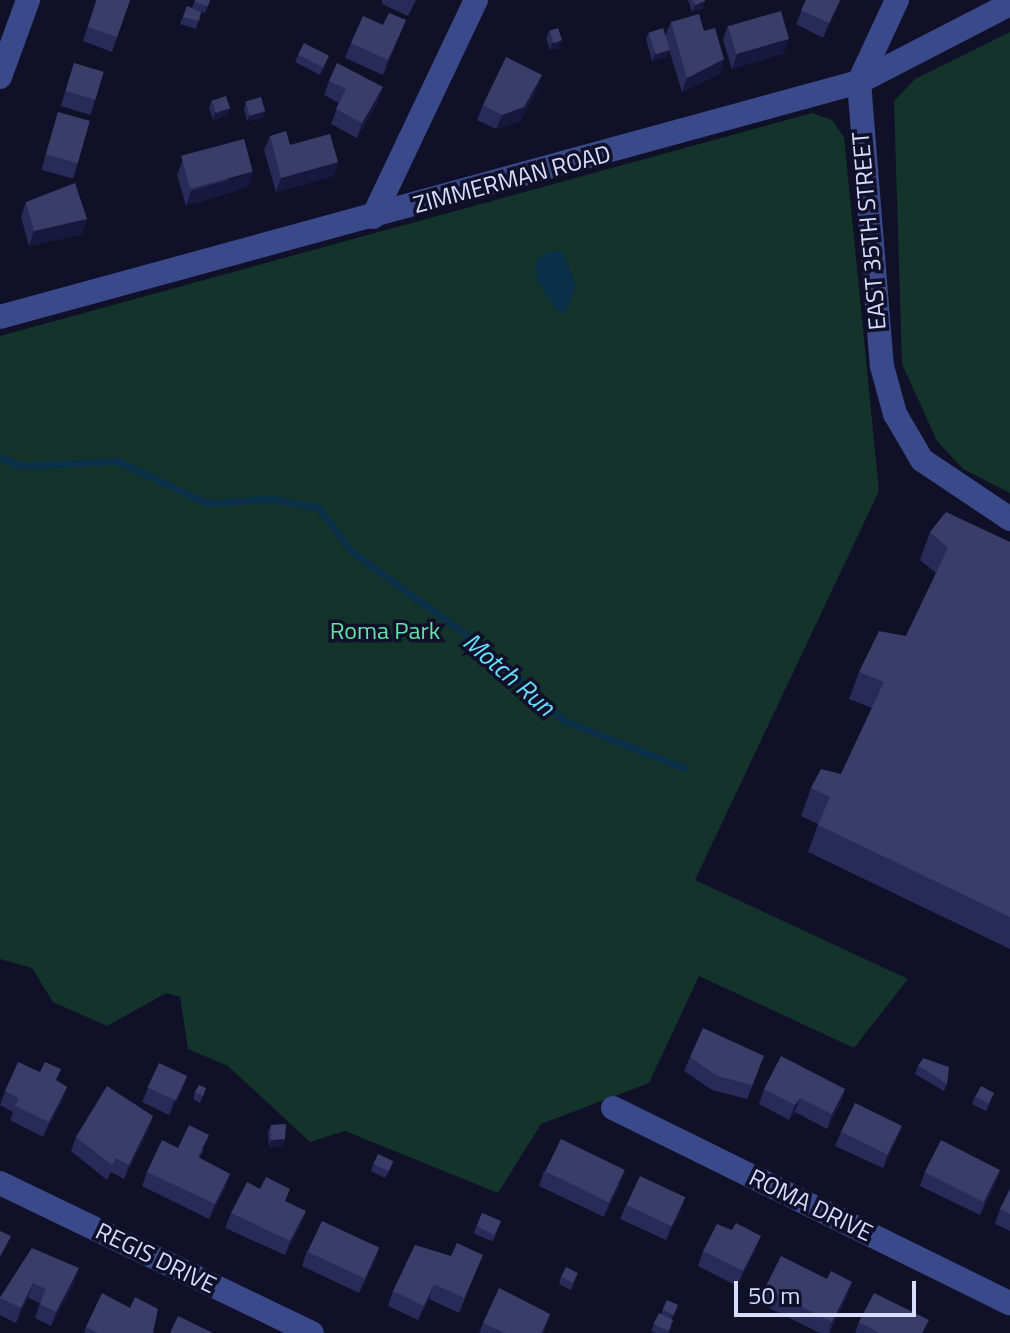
<!DOCTYPE html>
<style>
body{margin:0}
#map{position:relative;width:1010px;height:1333px;overflow:hidden;background:#101129;font-family:"Titillium Web",sans-serif}
div>[style]{position:absolute}
.green>*{inset:0;background:#13332b}
.water>*{inset:0;background:#0a2f48}
.stream>*{height:7px;margin:-3.5px;padding:0 3.5px;transform-origin:3.5px;border-radius:3.5px;background:#0a2f48}
.minor>*{height:24px;margin:-12px;padding:0 12px;transform-origin:12px;border-radius:12px;background:#3a4989}
.wall>*{inset:0;background:#282a57;transform-origin:0 0}
.shaded-wall>*{inset:0;background:#17183d}
.building>*{inset:0;background:#3b3d69;transform-origin:0 0}
span{translate:-50% -50%;white-space:nowrap;text-align:center;line-height:1.15;-webkit-text-stroke:7px #101129;paint-order:stroke}
.street-label{font-size:24px;color:#d8dcff}
.park-label{font-size:24px;color:#60e2a4}
.water-label{font-size:26px;color:#66dcff;font-style:italic}
.scale{position:absolute;left:734px;top:1281px;width:182px;height:36px;box-sizing:border-box;border:4px solid #d8dcff;border-top:0;padding-left:10px;font-size:24px;line-height:28px;white-space:nowrap;color:#d8dcff;-webkit-text-stroke:6px #101129;paint-order:stroke}
</style>
<div id="map">
<div class="green">
<i style="clip-path:polygon(1010px 32px,1010px 493px,963px 469px,937px 441px,902px 364px,894px 101px,915px 79px)"></i>
<i style="clip-path:polygon(812px 113px,832px 120px,844px 137px,879px 491px,695px 880px,908px 979px,854px 1048px,699px 976px,649px 1083px,541px 1124px,498px 1193px,345px 1131px,310px 1142px,228px 1066px,188px 1049px,180px 997px,166px 993px,107px 1026px,53px 1002px,32px 968px,0 959px,0 336px)"></i>
</div>
<div class="water">
<i style="clip-path:polygon(550px 251px,562px 251px,576px 285px,566px 313px,558px 312px,537px 280px,536px 260px)"></i>
</div>
<div class="stream">
<i style="left:0;top:457px;width:22px;rotate:24deg"></i>
<i style="left:20px;top:466px;width:97px;rotate:-3deg"></i>
<i style="left:117px;top:461px;width:99px;rotate:25deg"></i>
<i style="left:207px;top:503px;width:64px;rotate:-3.6deg"></i>
<i style="left:271px;top:499px;width:48px;rotate:9.7deg"></i>
<i style="left:318px;top:507px;width:55px;rotate:53.1deg"></i>
<i style="left:351px;top:551px;width:175px;rotate:36deg"></i>
<i style="left:493px;top:654px;width:96px;rotate:43.3deg"></i>
<i style="left:563px;top:720px;width:130px;rotate:21.6deg"></i>
</div>
<div class="minor">
<i style="left:897px;top:0;width:90px;rotate:114.9deg"></i>
<i style="left:859px;top:82px;width:285px;rotate:85.4deg"></i>
<i style="left:882px;top:366px;width:50px;rotate:74.8deg"></i>
<i style="left:895px;top:414px;width:53px;rotate:59.6deg"></i>
<i style="left:922px;top:460px;width:106px;rotate:33.8deg"></i>
<i style="left:0;top:77px;width:82px;rotate:-70deg"></i>
<i style="left:373px;top:217px;width:240px;rotate:-64.6deg"></i>
<i style="left:0;top:317px;width:891px;rotate:-15.3deg"></i>
<i style="left:859px;top:82px;width:170px;rotate:-27.3deg"></i>
<i style="left:613px;top:1108px;width:442px;rotate:26.2deg"></i>
<i style="left:0;top:1183px;width:346px;rotate:25.7deg"></i>
</div>
<div class="wall">
<i style="clip-path:polygon(96px 0,130px 0,112px 52px,83px 41px)"></i>
<i style="clip-path:polygon(195px 0,210px 0,205px 13px,201px 12px,196px 29px,180px 24px,187px 6px,192px 8px)"></i>
<i style="clip-path:polygon(382px 0,416px 0,408px 16px,382px 4px)"></i>
<i style="clip-path:polygon(688px 0,705px 0,703px 8px,692px 12px)"></i>
<i style="clip-path:polygon(806px 0,841px 0,823px 38px,796px 24px)"></i>
<i style="clip-path:polygon(406px 20px,383px 75px,345px 58px,351px 43px)"></i>
<i style="clip-path:polygon(671px 22px,704px 31px,724px 59px,719px 74px,682px 92px,669px 50px,667px 57px,652px 61px,646px 39px,649px 32px,665px 36px)"></i>
<i style="clip-path:polygon(728px 25px,784px 53px,732px 69px,723px 40px)"></i>
<i style="clip-path:polygon(549px 31px,559px 48px,550px 50px,546px 38px)"></i>
<i style="clip-path:polygon(298px 55px,329px 56px,320px 75px,295px 62px)"></i>
<i style="left:74px;top:63px;width:31px;height:45px;rotate:17deg"></i>
<i style="clip-path:polygon(329px 81px,378px 101px,357px 138px,331px 124px,339px 103px,324px 95px)"></i>
<i style="clip-path:polygon(537px 90px,519px 122px,496px 129px,477px 120px,483px 105px)"></i>
<i style="clip-path:polygon(212px 100px,230px 108px,227px 115px,213px 120px,209px 108px)"></i>
<i style="clip-path:polygon(246px 101px,265px 111px,262px 118px,247px 121px,244px 109px)"></i>
<i style="left:58px;top:112px;width:33px;height:60px;rotate:16deg"></i>
<i style="clip-path:polygon(270px 136px,290px 145px,338px 162px,333px 176px,276px 192px,264px 150px)"></i>
<i style="clip-path:polygon(183px 160px,248px 187px,186px 206px,177px 175px)"></i>
<i style="clip-path:polygon(26px 202px,82px 234px,29px 246px,21px 217px)"></i>
<i style="clip-path:polygon(930px 532px,1010px 542px,1010px 949px,808px 852px,818px 824px,801px 816px,811px 788px,841px 774px,872px 708px,849px 699px,859px 672px,906px 636px,936px 573px,920px 560px)"></i>
<i style="clip-path:polygon(690px 1057px,759px 1070px,747px 1099px,712px 1090px,684px 1071px)"></i>
<i style="clip-path:polygon(918px 1066px,947px 1084px,944px 1091px,915px 1074px)"></i>
<i style="clip-path:polygon(187px 1076px,182px 1090px,169px 1115px,142px 1102px,148px 1088px)"></i>
<i style="clip-path:polygon(57px 1081px,67px 1087px,62px 1101px,43px 1137px,10px 1120px,13px 1112px,0 1105px,5px 1091px)"></i>
<i style="clip-path:polygon(206px 1088px,200px 1103px,193px 1099px,195px 1092px)"></i>
<i style="clip-path:polygon(764px 1089px,845px 1089px,840px 1104px,827px 1129px,795px 1112px,789px 1120px,759px 1104px)"></i>
<i style="clip-path:polygon(975px 1096px,991px 1100px,986px 1111px,972px 1104px)"></i>
<i style="clip-path:polygon(153px 1116px,148px 1131px,124px 1179px,111px 1172px,107px 1180px,71px 1151px,76px 1137px)"></i>
<i style="clip-path:polygon(271px 1125px,283px 1146px,269px 1147px,268px 1132px)"></i>
<i style="clip-path:polygon(902px 1126px,896px 1140px,883px 1168px,835px 1146px,841px 1132px)"></i>
<i style="clip-path:polygon(178px 1148px,204px 1149px,199px 1158px,230px 1174px,225px 1188px,209px 1219px,142px 1186px,147px 1172px)"></i>
<i style="clip-path:polygon(373px 1164px,390px 1169px,385px 1178px,371px 1171px)"></i>
<i style="clip-path:polygon(1000px 1170px,995px 1185px,980px 1215px,920px 1186px,925px 1172px)"></i>
<i style="clip-path:polygon(544px 1171px,620px 1185px,604px 1217px,539px 1186px)"></i>
<i style="clip-path:polygon(1010px 1189px,1010px 1231px,995px 1224px,1000px 1209px)"></i>
<i style="clip-path:polygon(685px 1197px,680px 1212px,666px 1240px,620px 1219px,626px 1205px)"></i>
<i style="clip-path:polygon(286px 1201px,300px 1226px,285px 1255px,225px 1228px,231px 1213px)"></i>
<i style="left:482px;top:1213px;width:21px;height:22px;rotate:23deg"></i>
<i style="clip-path:polygon(32px 1248px,74px 1283px,51px 1326px,35px 1318px,40px 1303px,28px 1298px,16px 1323px,0 1315px,0 1297px)"></i>
<i style="clip-path:polygon(379px 1248px,374px 1263px,359px 1293px,302px 1266px,307px 1251px)"></i>
<i style="clip-path:polygon(755px 1250px,737px 1286px,698px 1266px,703px 1251px)"></i>
<i style="clip-path:polygon(477px 1269px,459px 1313px,429px 1299px,418px 1320px,388px 1306px,393px 1291px)"></i>
<i style="clip-path:polygon(578px 1273px,571px 1290px,559px 1284px,561px 1277px)"></i>
<i style="clip-path:polygon(765px 1288px,847px 1296px,829px 1333px,820px 1333px,759px 1303px)"></i>
<i style="clip-path:polygon(667px 1300px,678px 1305px,672px 1319px,671px 1328px,668px 1333px,656px 1333px,651px 1331px,654px 1324px,661px 1314px)"></i>
<i style="clip-path:polygon(550px 1314px,543px 1333px,479px 1333px,483px 1323px)"></i>
<i style="clip-path:polygon(859px 1322px,924px 1333px,855px 1333px)"></i>
<i style="clip-path:polygon(86px 1327px,153px 1333px,84px 1333px)"></i>
</div>
<div class="shaded-wall">
<i style="clip-path:polygon(840px 0,841px 0,823px 38px,829px 23px)"></i>
<i style="clip-path:polygon(705px 1px,703px 8px,692px 12px,695px 5px)"></i>
<i style="clip-path:polygon(406px 20px,400px 35px,383px 75px,388px 60px)"></i>
<i style="clip-path:polygon(789px 39px,784px 53px,732px 69px,737px 54px)"></i>
<i style="clip-path:polygon(562px 40px,559px 48px,550px 50px,552px 43px)"></i>
<i style="clip-path:polygon(670px 50px,667px 57px,652px 61px,655px 54px)"></i>
<i style="clip-path:polygon(724px 59px,719px 74px,682px 92px,687px 78px)"></i>
<i style="clip-path:polygon(542px 75px,537px 90px,519px 122px,496px 129px,502px 115px)"></i>
<i style="clip-path:polygon(383px 87px,378px 101px,357px 138px,362px 123px)"></i>
<i style="clip-path:polygon(230px 108px,227px 115px,213px 120px,215px 112px)"></i>
<i style="clip-path:polygon(265px 111px,262px 118px,247px 121px,250px 114px)"></i>
<i style="clip-path:polygon(338px 162px,333px 176px,276px 192px,281px 178px)"></i>
<i style="clip-path:polygon(253px 172px,248px 187px,186px 206px,191px 191px)"></i>
<i style="clip-path:polygon(87px 219px,82px 234px,29px 246px,34px 231px)"></i>
<i style="clip-path:polygon(187px 1076px,182px 1090px,169px 1115px,174px 1101px)"></i>
<i style="clip-path:polygon(67px 1087px,62px 1101px,43px 1137px,49px 1122px)"></i>
<i style="clip-path:polygon(845px 1089px,840px 1104px,827px 1129px,832px 1114px)"></i>
<i style="clip-path:polygon(800px 1098px,795px 1112px,789px 1120px,795px 1105px)"></i>
<i style="clip-path:polygon(153px 1116px,148px 1131px,124px 1179px,129px 1165px)"></i>
<i style="clip-path:polygon(902px 1126px,896px 1140px,883px 1168px,888px 1154px)"></i>
<i style="clip-path:polygon(285px 1139px,283px 1146px,269px 1147px,271px 1140px)"></i>
<i style="clip-path:polygon(625px 1170px,620px 1185px,604px 1217px,609px 1203px)"></i>
<i style="clip-path:polygon(1000px 1170px,995px 1185px,980px 1215px,985px 1201px)"></i>
<i style="clip-path:polygon(230px 1174px,225px 1188px,209px 1219px,215px 1204px)"></i>
<i style="clip-path:polygon(685px 1197px,680px 1212px,666px 1240px,671px 1226px)"></i>
<i style="clip-path:polygon(306px 1211px,300px 1226px,285px 1255px,290px 1241px)"></i>
<i style="clip-path:polygon(761px 1236px,755px 1250px,737px 1286px,743px 1271px)"></i>
<i style="clip-path:polygon(379px 1248px,374px 1263px,359px 1293px,365px 1279px)"></i>
<i style="clip-path:polygon(79px 1268px,74px 1283px,51px 1326px,56px 1312px)"></i>
<i style="clip-path:polygon(852px 1282px,847px 1296px,828px 1333px,832px 1322px)"></i>
<i style="clip-path:polygon(33px 1283px,28px 1298px,16px 1323px,21px 1308px)"></i>
<i style="clip-path:polygon(434px 1284px,429px 1299px,418px 1320px,424px 1306px)"></i>
</div>
<div class="building">
<i style="clip-path:polygon(97px 0,130px 0,117px 37px,88px 27px)"></i>
<i style="clip-path:polygon(195px 0,210px 0,208px 6px,195px 2px)"></i>
<i style="clip-path:polygon(693px 0,705px 0,705px 1px,695px 5px)"></i>
<i style="clip-path:polygon(806px 0,840px 0,829px 23px,801px 10px)"></i>
<i style="clip-path:polygon(187px 6px,201px 12px,199px 21px,183px 17px)"></i>
<i style="left:781px;top:11px;width:29px;height:55px;rotate:74deg"></i>
<i style="clip-path:polygon(389px 13px,406px 20px,388px 60px,351px 43px,363px 16px,383px 25px)"></i>
<i style="clip-path:polygon(699px 14px,704px 31px,715px 28px,724px 59px,687px 78px,671px 22px)"></i>
<i style="left:558px;top:28px;width:13px;height:9px;rotate:72deg"></i>
<i style="left:663px;top:28px;width:23px;height:15px;rotate:72deg"></i>
<i style="left:304px;top:43px;width:28px;height:13px;rotate:27deg"></i>
<i style="clip-path:polygon(506px 57px,542px 75px,524px 107px,502px 115px,483px 105px)"></i>
<i style="left:74px;top:63px;width:31px;height:29px;rotate:17deg"></i>
<i style="clip-path:polygon(337px 63px,383px 87px,362px 123px,336px 109px,346px 89px,329px 81px)"></i>
<i style="left:226px;top:96px;width:13px;height:15px;rotate:72deg"></i>
<i style="left:261px;top:97px;width:15px;height:16px;rotate:74deg"></i>
<i style="left:58px;top:112px;width:33px;height:44px;rotate:16deg"></i>
<i style="clip-path:polygon(286px 131px,290px 145px,330px 134px,338px 162px,281px 178px,270px 136px)"></i>
<i style="left:244px;top:139px;width:34px;height:65px;rotate:75deg"></i>
<i style="clip-path:polygon(75px 183px,87px 219px,34px 231px,26px 202px)"></i>
<i style="clip-path:polygon(946px 512px,1010px 542px,1010px 917px,818px 825px,830px 797px,811px 788px,821px 769px,841px 774px,884px 682px,859px 672px,879px 631px,906px 636px,948px 548px,930px 532px)"></i>
<i style="clip-path:polygon(703px 1028px,764px 1056px,752px 1085px,717px 1076px,690px 1057px)"></i>
<i style="clip-path:polygon(781px 1056px,845px 1089px,832px 1114px,800px 1098px,795px 1105px,764px 1089px)"></i>
<i style="clip-path:polygon(923px 1058px,949px 1067px,947px 1084px,918px 1066px)"></i>
<i style="clip-path:polygon(18px 1062px,40px 1072px,45px 1062px,61px 1069px,56px 1080px,67px 1087px,49px 1122px,15px 1106px,19px 1098px,5px 1091px)"></i>
<i style="left:159px;top:1063px;width:31px;height:27px;rotate:25deg"></i>
<i style="clip-path:polygon(199px 1085px,206px 1088px,203px 1096px,195px 1092px)"></i>
<i style="clip-path:polygon(107px 1086px,153px 1116px,129px 1165px,116px 1158px,112px 1165px,76px 1137px)"></i>
<i style="left:981px;top:1086px;width:15px;height:12px;rotate:28deg"></i>
<i style="left:855px;top:1103px;width:52px;height:32px;rotate:26deg"></i>
<i style="clip-path:polygon(286px 1124px,285px 1139px,271px 1140px,271px 1125px)"></i>
<i style="clip-path:polygon(189px 1125px,209px 1135px,198px 1157px,230px 1174px,215px 1204px,147px 1172px,162px 1140px,178px 1148px)"></i>
<i style="left:561px;top:1139px;width:71px;height:36px;rotate:26deg"></i>
<i style="left:941px;top:1140px;width:66px;height:36px;rotate:27deg"></i>
<i style="left:378px;top:1154px;width:17px;height:11px;rotate:25deg"></i>
<i style="left:640px;top:1176px;width:50px;height:32px;rotate:25deg"></i>
<i style="clip-path:polygon(266px 1177px,290px 1189px,285px 1201px,306px 1211px,290px 1241px,231px 1213px,247px 1182px,260px 1189px)"></i>
<i style="clip-path:polygon(1010px 1189px,1010px 1214px,1000px 1209px)"></i>
<i style="clip-path:polygon(482px 1213px,501px 1221px,494px 1235px,477px 1226px)"></i>
<i style="left:322px;top:1221px;width:63px;height:34px;rotate:25deg"></i>
<i style="clip-path:polygon(736px 1223px,761px 1236px,743px 1271px,703px 1251px,717px 1224px,732px 1230px)"></i>
<i style="clip-path:polygon(0 1231px,11px 1236px,0 1257px)"></i>
<i style="clip-path:polygon(457px 1243px,483px 1255px,464px 1298px,434px 1284px,424px 1306px,393px 1291px,415px 1245px,451px 1256px)"></i>
<i style="clip-path:polygon(32px 1248px,79px 1268px,56px 1312px,40px 1304px,46px 1289px,33px 1283px,21px 1308px,0 1298px)"></i>
<i style="clip-path:polygon(781px 1256px,827px 1279px,831px 1271px,852px 1282px,832px 1322px,765px 1288px)"></i>
<i style="left:566px;top:1267px;width:13px;height:11px;rotate:27deg"></i>
<i style="clip-path:polygon(499px 1288px,550px 1314px,541px 1333px,505px 1333px,483px 1323px)"></i>
<i style="clip-path:polygon(102px 1293px,130px 1308px,135px 1297px,158px 1309px,153px 1333px,98px 1333px,86px 1327px)"></i>
<i style="clip-path:polygon(874px 1293px,929px 1320px,922px 1333px,880px 1333px,859px 1322px)"></i>
<i style="left:667px;top:1300px;width:12px;height:11px;rotate:24deg"></i>
<i style="left:659px;top:1313px;width:16px;height:12px;rotate:27deg"></i>
<i style="clip-path:polygon(178px 1316px,213px 1333px,170px 1333px)"></i>
</div>
<div class="street-label">
<span style="left:512px;top:179px;rotate:-15deg">ZIMMERMAN ROAD</span>
<span style="left:869px;top:231px;rotate:-95deg">EAST 35TH STREET</span>
<span style="left:811px;top:1205px;rotate:26deg">ROMA DRIVE</span>
<span style="left:156px;top:1258px;rotate:26deg">REGIS DRIVE</span>
</div>
<div class="park-label">
<span style="left:385px;top:631px">Roma Park</span>
</div>
<div class="water-label">
<span style="left:509px;top:674px;rotate:41deg">Motch Run</span>
</div>
<div class="scale">50 m</div>
</div>
